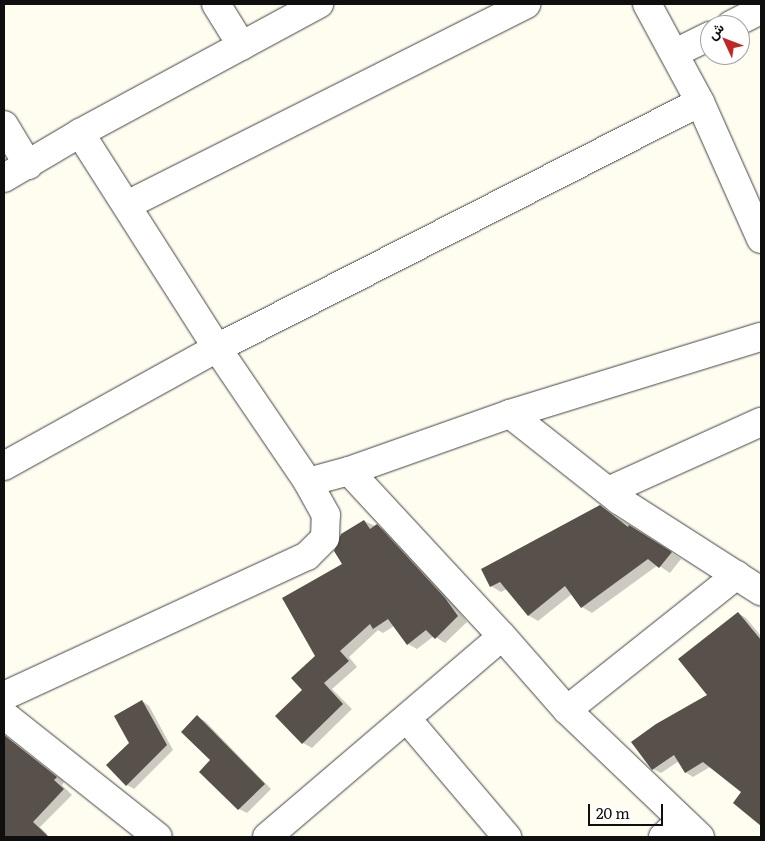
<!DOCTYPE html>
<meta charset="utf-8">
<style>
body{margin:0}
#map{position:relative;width:765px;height:841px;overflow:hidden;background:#fffdf0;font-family:Literata,Vazirmatn,serif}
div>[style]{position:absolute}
.shadow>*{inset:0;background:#0003}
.building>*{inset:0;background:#57504b}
.roads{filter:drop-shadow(0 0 1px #424242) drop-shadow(0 0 1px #424242)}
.street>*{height:28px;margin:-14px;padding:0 14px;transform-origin:14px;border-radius:14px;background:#fff}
span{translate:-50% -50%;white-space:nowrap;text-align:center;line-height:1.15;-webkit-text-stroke:5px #fff;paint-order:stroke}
.frame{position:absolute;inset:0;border:5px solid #0f0f0f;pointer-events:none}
.north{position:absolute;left:700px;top:15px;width:50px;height:50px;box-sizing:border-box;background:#fff;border:1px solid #9f9f9f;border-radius:50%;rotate:313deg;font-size:14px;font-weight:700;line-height:20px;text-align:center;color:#0f0f0f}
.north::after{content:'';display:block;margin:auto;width:18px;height:22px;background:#c02626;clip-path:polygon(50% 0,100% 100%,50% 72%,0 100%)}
.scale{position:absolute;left:588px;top:804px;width:75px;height:22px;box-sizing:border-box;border:2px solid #0f0f0f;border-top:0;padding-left:6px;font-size:15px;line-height:18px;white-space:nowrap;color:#0f0f0f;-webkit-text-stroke:4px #fff;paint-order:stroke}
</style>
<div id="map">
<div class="shadow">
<i style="clip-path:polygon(600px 506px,681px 559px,670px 573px,658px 565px,592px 613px,582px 607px,572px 594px,538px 621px,528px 615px,507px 589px,501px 592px,491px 586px)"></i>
<i style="clip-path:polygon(364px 521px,387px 531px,454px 605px,467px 622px,445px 643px,434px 636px,417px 649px,408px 644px,394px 626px,383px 633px,378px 630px,349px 657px,357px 667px,332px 689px,352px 709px,312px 748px,303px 743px,304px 690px,344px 564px)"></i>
<i style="clip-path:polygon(738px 613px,746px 618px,761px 636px,761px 639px,750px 649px,761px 659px,761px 824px,743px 792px,710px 767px,693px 777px,685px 772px,679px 761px,661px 773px,653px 769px,708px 696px)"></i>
<i style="clip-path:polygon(142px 701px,149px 706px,173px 750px,134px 789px,127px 785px)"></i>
<i style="clip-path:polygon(197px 717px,205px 721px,271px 789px,247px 813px,239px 809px,201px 772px,212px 760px)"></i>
<i style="clip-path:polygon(4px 735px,64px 782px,62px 785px,72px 795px,40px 827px,47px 834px,44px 837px,4px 837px)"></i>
</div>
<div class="building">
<i style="clip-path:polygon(600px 505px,628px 527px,629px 525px,672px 552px,659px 568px,648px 559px,581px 608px,565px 586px,528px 616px,500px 582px,490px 587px,481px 569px)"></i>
<i style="clip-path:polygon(364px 520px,370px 529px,377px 524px,445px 598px,458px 616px,435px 639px,426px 630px,407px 645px,388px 619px,373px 629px,370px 624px,340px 651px,349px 661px,324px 683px,343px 704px,302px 744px,275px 716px,302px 690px,291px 678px,315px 656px,282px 598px,342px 564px,334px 551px,341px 534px)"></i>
<i style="clip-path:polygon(738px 612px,761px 640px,761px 826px,733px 803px,741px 792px,703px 762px,685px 773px,674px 755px,652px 770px,631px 742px,656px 724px,707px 695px,678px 659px)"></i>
<i style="clip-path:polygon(142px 700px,167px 745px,126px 786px,106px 765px,129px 743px,114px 716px)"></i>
<i style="clip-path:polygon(197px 715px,265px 784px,238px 810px,199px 772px,210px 760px,181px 732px)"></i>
<i style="clip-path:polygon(4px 735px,57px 777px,54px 780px,64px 789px,33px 822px,49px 837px,4px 837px)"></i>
</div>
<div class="roads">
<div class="street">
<i style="left:216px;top:4px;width:49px;rotate:58.2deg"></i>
<i style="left:647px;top:4px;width:111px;rotate:61.6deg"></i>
<i style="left:700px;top:102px;width:150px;rotate:66deg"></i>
<i style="left:731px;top:25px;width:34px;rotate:-27deg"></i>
<i style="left:675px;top:53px;width:39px;rotate:-26deg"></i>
<i style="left:4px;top:125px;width:47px;rotate:59deg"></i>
<i style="left:4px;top:178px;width:88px;rotate:-30.6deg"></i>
<i style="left:80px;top:133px;width:272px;rotate:-28.4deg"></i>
<i style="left:127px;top:205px;width:447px;rotate:-26.7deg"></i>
<i style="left:510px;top:414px;width:139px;rotate:38.3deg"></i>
<i style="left:619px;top:500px;width:169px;rotate:32.7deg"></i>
<i style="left:4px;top:466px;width:244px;rotate:-29deg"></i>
<i style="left:217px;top:348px;width:542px;rotate:-26.99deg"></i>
<i style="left:349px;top:471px;width:225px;rotate:47.2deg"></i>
<i style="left:502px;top:636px;width:98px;rotate:48.7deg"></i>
<i style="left:567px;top:710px;width:184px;rotate:43.7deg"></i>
<i style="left:308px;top:482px;width:42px;rotate:-15deg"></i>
<i style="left:349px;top:471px;width:171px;rotate:-19.5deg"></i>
<i style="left:510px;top:414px;width:263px;rotate:-17.1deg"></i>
<i style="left:608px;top:491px;width:168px;rotate:-24.3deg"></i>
<i style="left:4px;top:696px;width:334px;rotate:-24.8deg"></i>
<i style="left:307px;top:556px;width:25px;rotate:-45deg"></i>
<i style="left:325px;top:538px;width:23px;rotate:-88deg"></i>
<i style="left:326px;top:515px;width:38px;rotate:-119deg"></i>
<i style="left:308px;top:482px;width:162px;rotate:-124.2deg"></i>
<i style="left:217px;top:348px;width:255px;rotate:-122.5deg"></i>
<i style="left:567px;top:710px;width:217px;rotate:-38.5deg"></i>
<i style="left:4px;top:715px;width:196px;rotate:38.4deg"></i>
<i style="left:407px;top:719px;width:155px;rotate:49.7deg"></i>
<i style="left:267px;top:837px;width:309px;rotate:-40.5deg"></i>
<i style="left:663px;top:837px;width:25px;rotate:-43deg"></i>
</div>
</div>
<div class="frame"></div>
<div class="north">ش</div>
<div class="scale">20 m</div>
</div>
